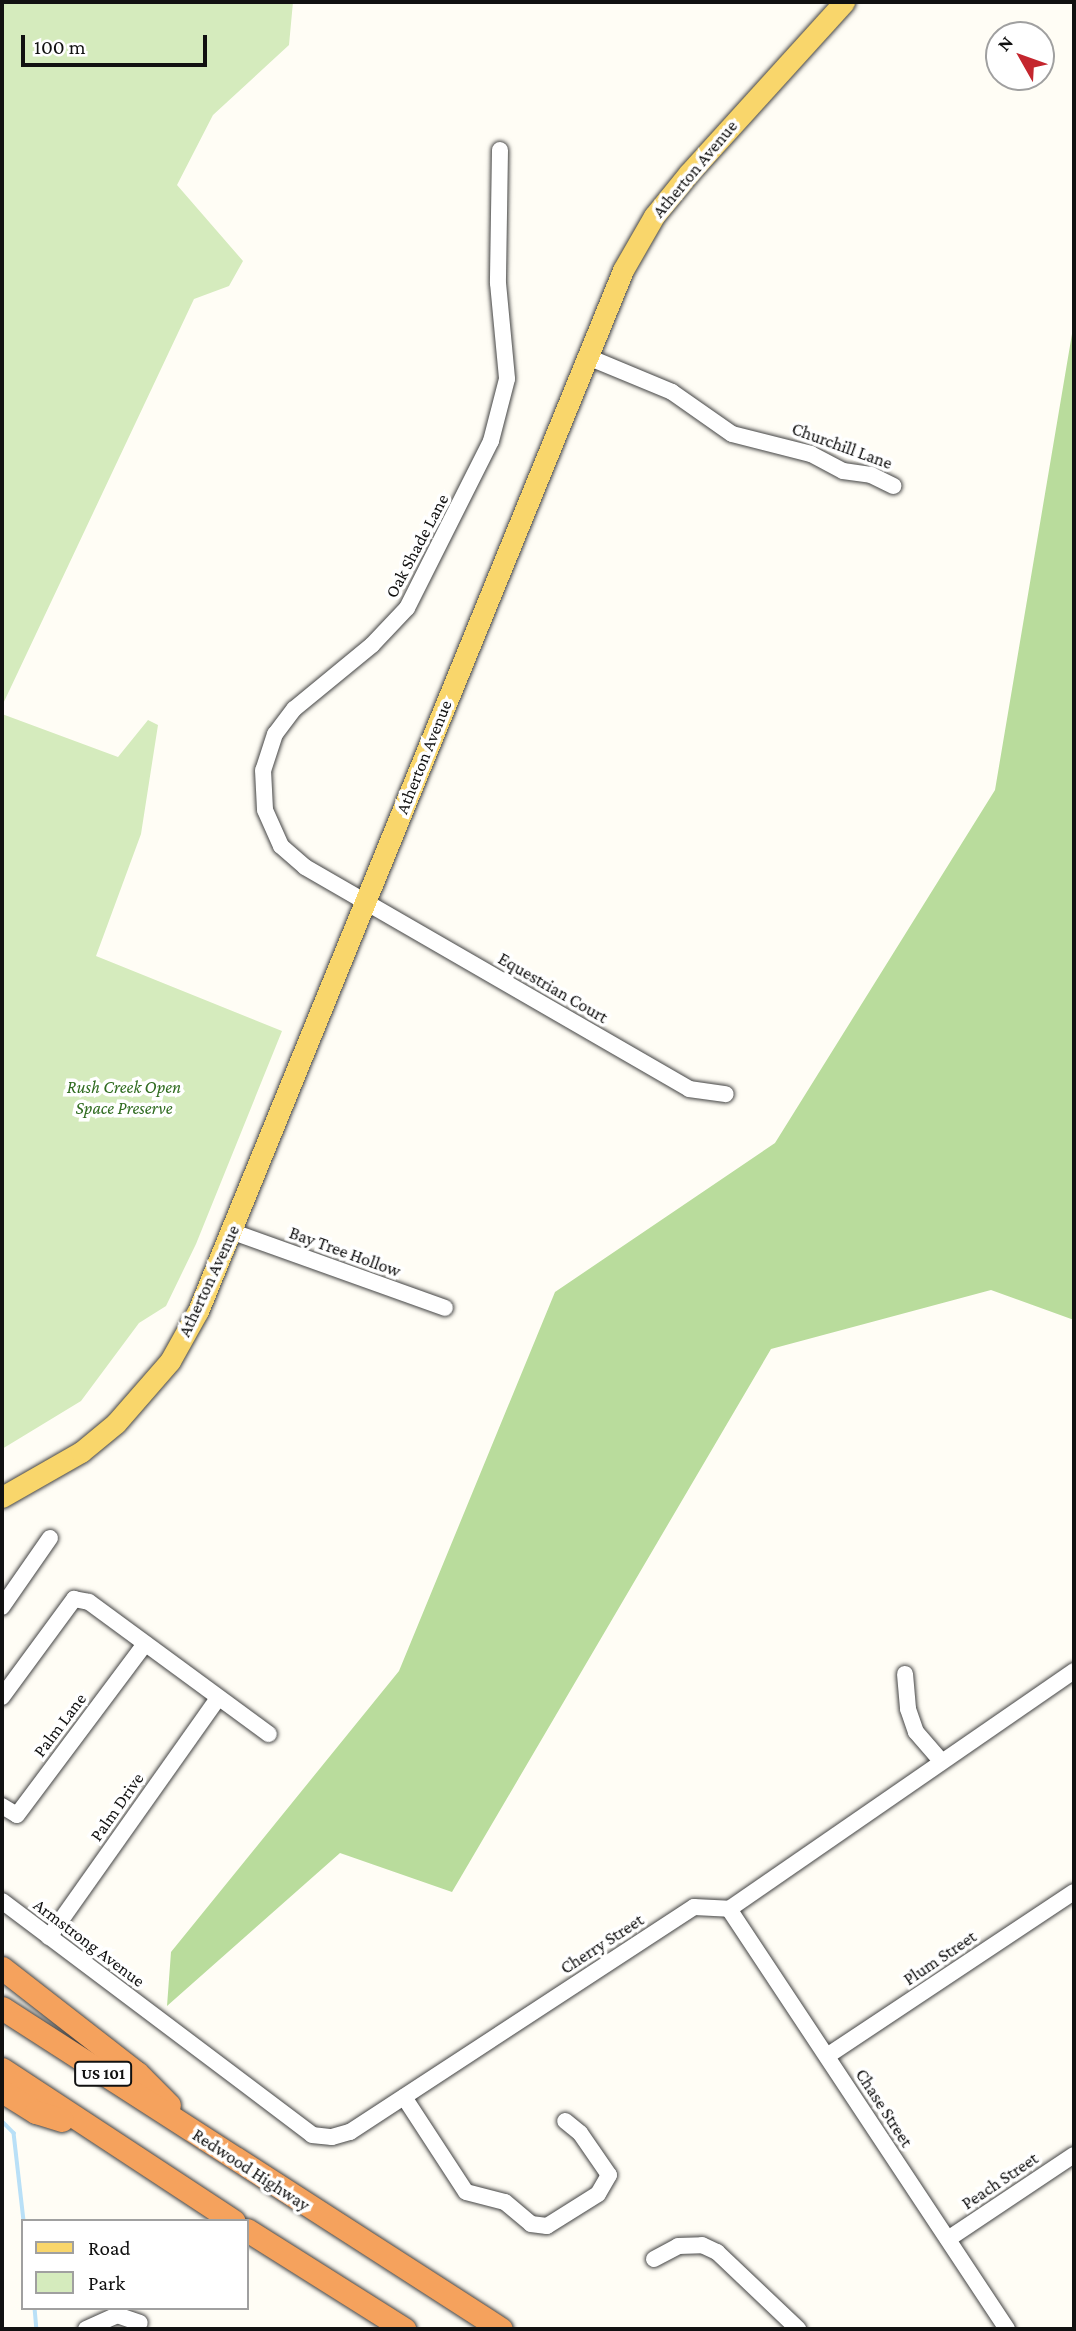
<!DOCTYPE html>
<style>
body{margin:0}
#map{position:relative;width:1076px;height:2331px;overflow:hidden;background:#fffdf5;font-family:"Crimson Pro",serif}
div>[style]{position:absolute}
.green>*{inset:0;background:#d5ebbd}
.forest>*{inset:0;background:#b9dc9c}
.stream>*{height:3.5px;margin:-1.75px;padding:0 1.75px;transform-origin:1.75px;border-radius:1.75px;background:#b9e0f7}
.roads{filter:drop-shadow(0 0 2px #444) drop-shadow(0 0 2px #444)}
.minor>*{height:16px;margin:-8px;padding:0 8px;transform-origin:8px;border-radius:8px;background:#fff}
.major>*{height:21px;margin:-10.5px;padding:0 10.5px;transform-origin:10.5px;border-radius:10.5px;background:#f9d66b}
.highway>*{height:23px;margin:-11.5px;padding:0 11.5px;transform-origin:11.5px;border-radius:11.5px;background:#f5a25d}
span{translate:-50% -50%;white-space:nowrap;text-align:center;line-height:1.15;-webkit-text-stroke:7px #fff;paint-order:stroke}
.shield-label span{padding:2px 5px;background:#fff;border:2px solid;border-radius:5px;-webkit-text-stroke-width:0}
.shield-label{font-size:16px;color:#111;font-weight:700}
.street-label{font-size:18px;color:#111}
.park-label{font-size:18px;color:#2f6b1f;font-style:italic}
.frame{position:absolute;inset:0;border:4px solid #111;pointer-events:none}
.legend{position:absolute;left:21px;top:2219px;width:228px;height:91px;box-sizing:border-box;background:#fff;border:2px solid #a0a0a0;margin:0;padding:9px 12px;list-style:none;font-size:21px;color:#111}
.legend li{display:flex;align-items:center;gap:14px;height:35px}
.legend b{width:35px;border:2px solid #a0a0a0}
.north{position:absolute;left:985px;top:21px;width:70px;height:70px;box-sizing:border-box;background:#fff;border:2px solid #a0a0a0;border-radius:50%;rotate:310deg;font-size:19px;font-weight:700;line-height:28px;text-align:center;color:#111}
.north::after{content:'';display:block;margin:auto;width:24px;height:32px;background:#c4262e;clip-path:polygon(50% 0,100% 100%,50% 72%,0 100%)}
.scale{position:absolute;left:21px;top:35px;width:186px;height:32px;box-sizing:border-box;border:4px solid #111;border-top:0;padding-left:9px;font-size:21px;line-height:24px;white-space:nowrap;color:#111;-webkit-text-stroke:5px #fff;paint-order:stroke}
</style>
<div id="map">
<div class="green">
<i style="clip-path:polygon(2px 2px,293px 2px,289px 45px,213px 115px,177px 185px,243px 261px,229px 286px,194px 299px,2px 706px)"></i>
<i style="clip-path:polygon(2px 714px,118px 757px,148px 720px,158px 725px,141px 834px,96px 956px,282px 1031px,196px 1244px,166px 1306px,139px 1323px,81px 1401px,2px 1449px)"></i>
</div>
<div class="forest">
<i style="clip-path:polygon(1074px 322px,1074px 1320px,991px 1290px,771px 1349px,452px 1892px,340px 1853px,167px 2006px,171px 1952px,399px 1671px,555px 1292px,775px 1143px,995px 790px)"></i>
</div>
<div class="stream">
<i style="left:2px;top:2121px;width:17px;rotate:45deg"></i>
<i style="left:14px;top:2133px;width:89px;rotate:83.5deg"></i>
<i style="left:35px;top:2308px;width:21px;rotate:85deg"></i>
</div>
<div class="roads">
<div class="minor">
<i style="left:500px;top:150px;width:133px;rotate:90.9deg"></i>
<i style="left:498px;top:283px;width:96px;rotate:84.6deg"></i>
<i style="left:507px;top:379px;width:64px;rotate:104.5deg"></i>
<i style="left:491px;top:441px;width:187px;rotate:116.7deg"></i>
<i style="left:407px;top:608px;width:51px;rotate:133.4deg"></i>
<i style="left:372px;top:645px;width:101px;rotate:140.6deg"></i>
<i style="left:294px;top:709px;width:31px;rotate:127deg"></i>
<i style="left:275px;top:734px;width:38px;rotate:108deg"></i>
<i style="left:263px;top:770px;width:40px;rotate:87.1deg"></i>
<i style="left:265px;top:810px;width:39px;rotate:66deg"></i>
<i style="left:281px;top:846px;width:32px;rotate:41deg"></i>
<i style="left:305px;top:867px;width:444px;rotate:30deg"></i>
<i style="left:689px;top:1089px;width:37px;rotate:8deg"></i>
<i style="left:588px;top:357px;width:91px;rotate:22.6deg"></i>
<i style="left:672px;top:392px;width:73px;rotate:35deg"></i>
<i style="left:732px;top:434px;width:81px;rotate:14.2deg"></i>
<i style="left:811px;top:454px;width:36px;rotate:28deg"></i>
<i style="left:843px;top:471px;width:28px;rotate:8deg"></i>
<i style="left:871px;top:475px;width:25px;rotate:26deg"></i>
<i style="left:233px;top:1232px;width:225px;rotate:19.7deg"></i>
<i style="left:2px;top:1607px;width:84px;rotate:-55.2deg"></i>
<i style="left:905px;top:1674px;width:35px;rotate:85deg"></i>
<i style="left:908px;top:1709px;width:24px;rotate:71deg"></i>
<i style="left:916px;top:1732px;width:37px;rotate:49deg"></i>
<i style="left:2px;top:1697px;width:122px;rotate:-53.7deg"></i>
<i style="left:74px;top:1599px;width:15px;rotate:11deg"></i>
<i style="left:89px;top:1602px;width:223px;rotate:36.3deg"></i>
<i style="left:2px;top:1806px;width:17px;rotate:31deg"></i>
<i style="left:17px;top:1815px;width:214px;rotate:-53.2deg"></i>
<i style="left:2px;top:1901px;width:388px;rotate:37deg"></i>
<i style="left:312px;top:2135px;width:20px;rotate:6deg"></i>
<i style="left:332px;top:2137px;width:19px;rotate:-16deg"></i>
<i style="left:350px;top:2132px;width:411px;rotate:-33.2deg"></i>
<i style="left:694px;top:1907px;width:35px;rotate:3deg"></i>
<i style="left:729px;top:1909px;width:419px;rotate:-34.6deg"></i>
<i style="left:729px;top:1909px;width:504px;rotate:56.5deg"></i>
<i style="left:49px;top:1937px;width:291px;rotate:-54.7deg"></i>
<i style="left:827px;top:2056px;width:296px;rotate:-33.6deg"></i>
<i style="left:404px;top:2097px;width:113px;rotate:56.9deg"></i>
<i style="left:466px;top:2192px;width:40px;rotate:14.4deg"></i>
<i style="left:505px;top:2202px;width:34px;rotate:40deg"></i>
<i style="left:531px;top:2224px;width:16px;rotate:7deg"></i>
<i style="left:547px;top:2226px;width:60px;rotate:-32.1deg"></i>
<i style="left:598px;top:2194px;width:22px;rotate:-60deg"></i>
<i style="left:609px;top:2175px;width:51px;rotate:-124.6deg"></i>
<i style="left:580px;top:2133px;width:19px;rotate:-141deg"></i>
<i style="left:948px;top:2239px;width:151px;rotate:-33.7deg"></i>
<i style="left:654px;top:2259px;width:27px;rotate:-28deg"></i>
<i style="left:678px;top:2246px;width:24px;rotate:-2deg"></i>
<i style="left:702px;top:2245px;width:17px;rotate:25deg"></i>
<i style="left:717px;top:2252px;width:112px;rotate:43.5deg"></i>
<i style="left:86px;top:2329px;width:34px;rotate:-24deg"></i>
<i style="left:117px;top:2315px;width:24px;rotate:19deg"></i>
</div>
<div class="major">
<i style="left:2px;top:1497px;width:91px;rotate:-29.7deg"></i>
<i style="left:81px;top:1452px;width:45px;rotate:-39.6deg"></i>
<i style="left:116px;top:1423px;width:82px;rotate:-48.9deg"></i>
<i style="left:170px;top:1361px;width:57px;rotate:-60.8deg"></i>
<i style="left:198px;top:1311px;width:1124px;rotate:-67.79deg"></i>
<i style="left:623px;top:270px;width:62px;rotate:-60.1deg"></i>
<i style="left:654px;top:216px;width:55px;rotate:-50.9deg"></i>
<i style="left:689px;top:173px;width:231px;rotate:-47.8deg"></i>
</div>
<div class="highway">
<i style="left:2px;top:1968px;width:171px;rotate:37.9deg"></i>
<i style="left:137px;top:2073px;width:45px;rotate:45deg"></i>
<i style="left:2px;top:2008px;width:593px;rotate:32.75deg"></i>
<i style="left:2px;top:2069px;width:277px;rotate:33.3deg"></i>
<i style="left:2px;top:2091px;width:40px;rotate:32deg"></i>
<i style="left:36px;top:2112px;width:27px;rotate:17deg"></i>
<i style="left:247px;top:2230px;width:186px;rotate:32.2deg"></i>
</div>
</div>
<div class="shield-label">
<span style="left:103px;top:2074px">US 101</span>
</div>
<div class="street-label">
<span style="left:695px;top:169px;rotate:-50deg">Atherton Avenue</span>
<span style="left:842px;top:446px;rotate:20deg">Churchill Lane</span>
<span style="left:417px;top:546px;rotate:-62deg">Oak Shade Lane</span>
<span style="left:424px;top:757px;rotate:-68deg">Atherton Avenue</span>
<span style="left:553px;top:988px;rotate:30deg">Equestrian Court</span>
<span style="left:345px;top:1252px;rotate:20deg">Bay Tree Hollow</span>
<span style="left:209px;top:1281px;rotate:-65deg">Atherton Avenue</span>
<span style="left:60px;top:1725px;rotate:-53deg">Palm Lane</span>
<span style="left:117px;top:1807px;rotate:-55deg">Palm Drive</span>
<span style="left:89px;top:1943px;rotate:37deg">Armstrong Avenue</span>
<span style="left:602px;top:1944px;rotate:-33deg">Cherry Street</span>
<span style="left:940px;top:1958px;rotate:-34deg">Plum Street</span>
<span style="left:884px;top:2108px;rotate:57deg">Chase Street</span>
<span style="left:251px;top:2170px;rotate:33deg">Redwood Highway</span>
<span style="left:1000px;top:2181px;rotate:-34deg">Peach Street</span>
</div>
<div class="park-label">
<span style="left:124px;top:1098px">Rush Creek Open<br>Space Preserve</span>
</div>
<div class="frame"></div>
<ul class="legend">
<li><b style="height:9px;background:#f9d66b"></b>Road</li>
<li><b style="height:19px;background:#d5ebbd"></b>Park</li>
</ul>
<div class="north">N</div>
<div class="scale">100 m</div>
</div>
